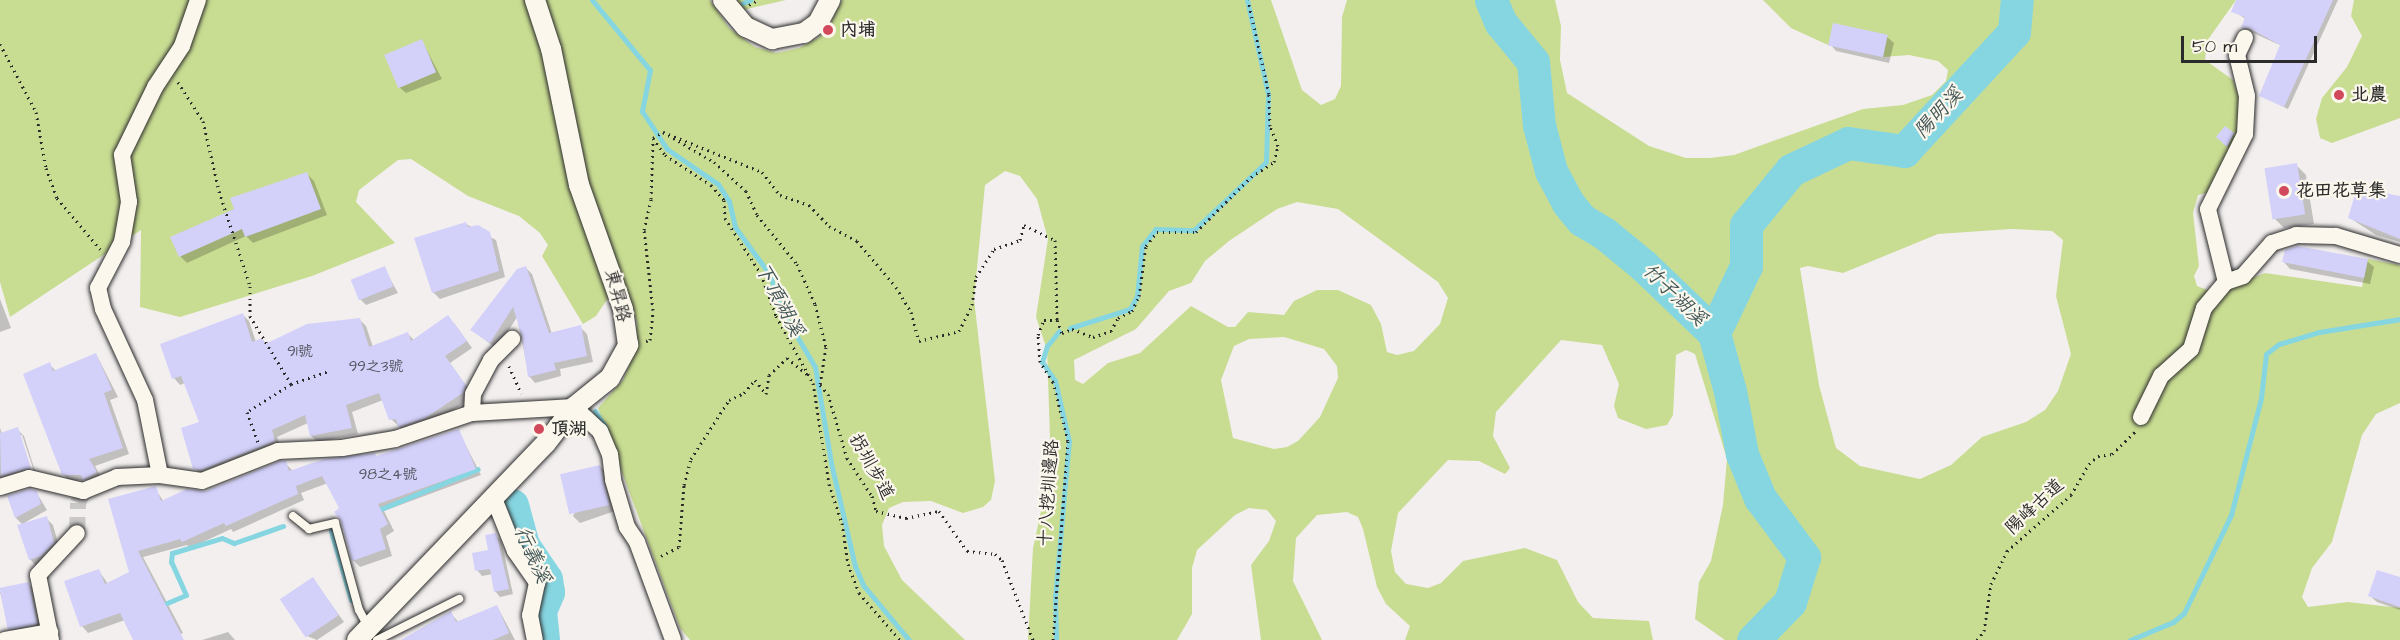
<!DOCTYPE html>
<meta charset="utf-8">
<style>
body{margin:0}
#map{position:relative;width:2400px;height:640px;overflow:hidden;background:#f3efef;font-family:"Architects Daughter","LXGW WenKai TC",sans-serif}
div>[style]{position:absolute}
.green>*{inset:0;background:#c9dd92}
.shadow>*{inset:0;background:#0003}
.stream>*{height:5px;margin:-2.5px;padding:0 2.5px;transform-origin:2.5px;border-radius:2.5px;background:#86d6e1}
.river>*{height:33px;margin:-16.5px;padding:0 16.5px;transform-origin:16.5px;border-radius:16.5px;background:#86d6e1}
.building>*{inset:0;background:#d3d1fa;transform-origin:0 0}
.minor-tunnel>*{height:16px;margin-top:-8px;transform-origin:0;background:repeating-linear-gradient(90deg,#cbc8c8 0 16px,transparent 0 24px)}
.path>*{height:3px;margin-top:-1.5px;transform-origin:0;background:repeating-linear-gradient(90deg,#2b2b2b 0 1.5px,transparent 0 6px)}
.roads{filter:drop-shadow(0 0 2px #2b2b2b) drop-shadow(0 0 2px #2b2b2b)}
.service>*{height:8px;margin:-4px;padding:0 4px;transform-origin:4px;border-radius:4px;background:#fbf7ec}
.minor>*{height:16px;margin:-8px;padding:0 8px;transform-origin:8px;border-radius:8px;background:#fbf7ec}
.tertiary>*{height:20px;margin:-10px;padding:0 10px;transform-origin:10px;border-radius:10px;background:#fbf7ec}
.dots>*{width:16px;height:16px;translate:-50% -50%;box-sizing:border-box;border:3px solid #fbf7ec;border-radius:50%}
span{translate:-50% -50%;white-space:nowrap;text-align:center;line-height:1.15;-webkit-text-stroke:4.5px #fbf7ec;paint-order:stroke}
.number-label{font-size:15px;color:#55545f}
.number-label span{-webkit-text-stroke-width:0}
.poi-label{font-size:18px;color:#2b2b2b;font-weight:700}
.left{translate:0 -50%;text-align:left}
.street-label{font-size:18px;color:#2b2b2b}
.water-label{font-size:20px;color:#425658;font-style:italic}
.scale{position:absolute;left:2181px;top:36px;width:136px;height:27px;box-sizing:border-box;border:3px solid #2b2b2b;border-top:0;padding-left:8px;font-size:18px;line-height:21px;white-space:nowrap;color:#2b2b2b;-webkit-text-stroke:4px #fbf7ec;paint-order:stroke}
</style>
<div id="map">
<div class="green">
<i style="clip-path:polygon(0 0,528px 0,610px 295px,596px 316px,583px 324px,542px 256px,548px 245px,540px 233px,519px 216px,468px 196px,411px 159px,398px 160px,359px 190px,356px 202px,395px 243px,312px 276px,180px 317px,140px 307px,141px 230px,10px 317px,0 282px)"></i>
<i style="clip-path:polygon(evenodd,543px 0,710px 0,729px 28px,755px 47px,776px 53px,799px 48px,818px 38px,829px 26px,842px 0,1271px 0,1302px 90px,1321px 105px,1335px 99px,1341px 86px,1342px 17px,1347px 0,1555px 0,1561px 26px,1560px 60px,1567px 93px,1649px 146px,1686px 158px,1710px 158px,1734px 155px,1863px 109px,1903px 105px,1932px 95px,1946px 81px,1948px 70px,1938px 61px,1909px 55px,1883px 57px,1828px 45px,1791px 28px,1763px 0,2236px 0,2207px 41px,2205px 60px,2233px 80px,2240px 99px,2240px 131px,2209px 192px,2198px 195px,2193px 213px,2199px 266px,2194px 276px,2197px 286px,2207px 290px,2230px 287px,2265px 273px,2362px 287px,2368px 259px,2400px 265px,2400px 403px,2376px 414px,2362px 435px,2332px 542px,2312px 568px,2302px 597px,2308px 607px,2348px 602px,2400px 608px,2400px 640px,1725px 640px,1695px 619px,1699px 582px,1711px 561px,1723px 505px,1727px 459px,1695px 354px,1686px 350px,1676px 355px,1673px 415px,1667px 425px,1646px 429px,1618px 418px,1614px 406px,1619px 384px,1602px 345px,1561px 340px,1496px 412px,1493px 436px,1510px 468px,1505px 474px,1479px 461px,1448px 460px,1398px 513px,1391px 551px,1395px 572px,1406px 584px,1428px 588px,1441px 583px,1463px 561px,1525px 548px,1557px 560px,1578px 602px,1593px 618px,1649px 621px,1653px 640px,1405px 640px,1410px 626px,1386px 604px,1377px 587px,1363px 529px,1358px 517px,1347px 512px,1317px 515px,1296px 538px,1293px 581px,1322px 640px,1261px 640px,1251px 565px,1269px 541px,1276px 521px,1267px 510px,1249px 508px,1235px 515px,1197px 550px,1192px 568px,1192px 614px,1177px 640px,1028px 640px,1033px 548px,1046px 488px,1050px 438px,1047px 350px,1036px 317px,1048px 239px,1037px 199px,1020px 176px,1005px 171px,985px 185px,974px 299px,995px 481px,991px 500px,983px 507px,963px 513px,931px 501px,903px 502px,889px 508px,882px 525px,884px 546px,902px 580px,965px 640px,690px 640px,680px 628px,598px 408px,623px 380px,634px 353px,637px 322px,581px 159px,543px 0,1297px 202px,1338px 209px,1438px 282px,1448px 298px,1440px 324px,1414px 351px,1397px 355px,1387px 352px,1381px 324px,1371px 305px,1338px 290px,1317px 290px,1294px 301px,1284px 315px,1248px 312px,1235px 327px,1228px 327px,1191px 306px,1140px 353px,1108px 363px,1083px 384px,1075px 380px,1074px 360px,1136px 329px,1169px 291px,1191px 283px,1205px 261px,1229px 241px,1277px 209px,1297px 202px,543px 0,2011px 229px,2052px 231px,2063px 240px,2056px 296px,2071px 354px,2058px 391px,2045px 410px,2026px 422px,1982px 437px,1951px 465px,1920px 479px,1860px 466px,1836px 448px,1819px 385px,1800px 268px,1808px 266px,1843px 273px,1938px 234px,2011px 229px,543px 0,1284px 337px,1324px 349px,1337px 366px,1338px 378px,1320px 417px,1298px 441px,1287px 447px,1274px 449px,1233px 438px,1221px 380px,1234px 346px,1249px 339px,1284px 337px)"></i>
<i style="clip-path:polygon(727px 0,786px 0,743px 10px)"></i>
<i style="clip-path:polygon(2354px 0,2400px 0,2400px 118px,2332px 143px,2320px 138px,2316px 119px,2322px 98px,2347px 67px,2362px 36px,2351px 16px)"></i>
</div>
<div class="shadow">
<i style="clip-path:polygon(2238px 0,2338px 0,2288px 109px,2261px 96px,2282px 46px,2242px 28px,2246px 19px,2233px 11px)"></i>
<i style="clip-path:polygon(1887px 37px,1894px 43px,1889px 63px,1836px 51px,1830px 44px)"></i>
<i style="clip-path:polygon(422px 41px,442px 79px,406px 93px,399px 87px)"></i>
<i style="clip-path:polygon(2233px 134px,2239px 141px,2234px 152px,2224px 144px)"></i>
<i style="clip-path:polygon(2296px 165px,2306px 175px,2314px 224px,2284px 228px,2274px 218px)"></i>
<i style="clip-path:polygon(307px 174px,314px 181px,327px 215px,253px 243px,246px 236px,187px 263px,180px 256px,236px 210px)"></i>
<i style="clip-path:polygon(2381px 192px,2400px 198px,2400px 242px,2376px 235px,2350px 218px)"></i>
<i style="clip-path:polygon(466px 224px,496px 240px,505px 277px,440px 299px,433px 292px)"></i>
<i style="clip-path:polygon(2367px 261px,2374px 267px,2370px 284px,2290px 269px,2284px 262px)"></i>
<i style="clip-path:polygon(384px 268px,398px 293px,366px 305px,360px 299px)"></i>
<i style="clip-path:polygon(526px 268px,532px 274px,552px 334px,580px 327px,587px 334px,593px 362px,560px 369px,561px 376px,535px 383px,529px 376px,517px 317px,497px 349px,472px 330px)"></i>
<i style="clip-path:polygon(0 299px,11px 328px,0 332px)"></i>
<i style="clip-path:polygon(243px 315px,249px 321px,256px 342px,262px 339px,267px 345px,359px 319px,366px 326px,373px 347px,408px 334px,415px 341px,454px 323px,472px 348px,450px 363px,471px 393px,469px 400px,431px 424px,406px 433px,391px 419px,383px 400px,352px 412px,358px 434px,318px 442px,311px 436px,308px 423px,277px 437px,281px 448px,201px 475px,195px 468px,201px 423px,185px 383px,180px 385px,174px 378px,162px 345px)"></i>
<i style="clip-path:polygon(96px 354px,118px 397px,110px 400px,129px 454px,95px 466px,102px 479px,70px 481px,63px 474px,49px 364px,56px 371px)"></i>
<i style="clip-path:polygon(evenodd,0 428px,2px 434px,17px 429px,24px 436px,36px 474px,0 488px,0 428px,18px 435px,22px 435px,35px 474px,32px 475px,18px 435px)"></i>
<i style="clip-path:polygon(458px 430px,481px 475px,384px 511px,394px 531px,386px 536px,392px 556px,360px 567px,354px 561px,341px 509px,328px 483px,301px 493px,304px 500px,233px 532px,231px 529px,190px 548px,187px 545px,143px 557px,183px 633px,170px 640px,135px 640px,125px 620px,88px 633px,82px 626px,99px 571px,108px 584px,131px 573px,154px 487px,164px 502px,206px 492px,285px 463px,293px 471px,377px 457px)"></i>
<i style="clip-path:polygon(600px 466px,606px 473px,615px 511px,580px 523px,573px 516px)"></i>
<i style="clip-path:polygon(36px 492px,47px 510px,24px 523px,46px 518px,53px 525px,60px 550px,36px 566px,30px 559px,23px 525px,16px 518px,9px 497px)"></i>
<i style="clip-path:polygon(496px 535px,501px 540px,513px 594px,500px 597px,495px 591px,493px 574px,482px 576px,477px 570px)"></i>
<i style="clip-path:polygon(313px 579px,344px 622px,317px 640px,307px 636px)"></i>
<i style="clip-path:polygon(2400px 579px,2400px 610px,2377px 602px,2370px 596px)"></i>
<i style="clip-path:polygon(28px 584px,35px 590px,43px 630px,16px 635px,9px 628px,0 592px)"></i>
<i style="clip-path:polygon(497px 606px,515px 640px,405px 640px,451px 613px,459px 623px)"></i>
<i style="clip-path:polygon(228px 632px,235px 640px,202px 640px)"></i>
</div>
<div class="stream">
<i style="left:592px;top:0;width:91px;rotate:50.4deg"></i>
<i style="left:650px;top:70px;width:42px;rotate:101deg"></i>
<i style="left:642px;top:111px;width:45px;rotate:56.7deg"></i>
<i style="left:667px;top:149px;width:62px;rotate:34.5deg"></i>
<i style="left:718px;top:184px;width:20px;rotate:57deg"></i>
<i style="left:729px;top:201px;width:27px;rotate:77deg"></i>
<i style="left:735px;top:227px;width:59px;rotate:53.9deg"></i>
<i style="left:770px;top:275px;width:38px;rotate:72deg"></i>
<i style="left:782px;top:311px;width:65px;rotate:59.5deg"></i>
<i style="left:815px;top:367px;width:97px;rotate:80.5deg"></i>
<i style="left:831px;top:463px;width:106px;rotate:76.9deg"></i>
<i style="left:855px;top:566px;width:21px;rotate:67deg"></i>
<i style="left:863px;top:585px;width:72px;rotate:50.1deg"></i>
<i style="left:743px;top:3px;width:8px;rotate:-23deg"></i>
<i style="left:1070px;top:328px;width:63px;rotate:-17.6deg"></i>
<i style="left:1130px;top:309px;width:15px;rotate:-62deg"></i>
<i style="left:1137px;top:296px;width:50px;rotate:-84.3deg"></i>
<i style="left:1142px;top:246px;width:22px;rotate:-51deg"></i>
<i style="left:1156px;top:229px;width:38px;rotate:2deg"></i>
<i style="left:1194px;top:230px;width:99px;rotate:-43.4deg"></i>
<i style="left:1266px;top:162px;width:68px;rotate:-88.3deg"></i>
<i style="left:1268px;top:94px;width:96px;rotate:-102.6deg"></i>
<i style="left:595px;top:411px;width:19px;rotate:58deg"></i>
<i style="left:376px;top:511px;width:110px;rotate:-22.4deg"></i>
<i style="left:331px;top:531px;width:72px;rotate:73.8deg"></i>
<i style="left:160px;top:606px;width:28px;rotate:-23deg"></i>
<i style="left:186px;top:595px;width:36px;rotate:-114deg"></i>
<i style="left:171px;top:562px;width:9px;rotate:-84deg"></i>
<i style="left:172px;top:553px;width:52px;rotate:-16.7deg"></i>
<i style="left:222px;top:538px;width:13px;rotate:23deg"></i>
<i style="left:234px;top:543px;width:52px;rotate:-19.1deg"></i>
<i style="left:1056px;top:640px;width:43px;rotate:-91.3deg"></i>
<i style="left:1055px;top:597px;width:157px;rotate:-84.9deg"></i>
<i style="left:1069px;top:441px;width:62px;rotate:-103.1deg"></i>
<i style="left:1055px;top:381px;width:23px;rotate:-124deg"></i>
<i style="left:1042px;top:362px;width:17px;rotate:-73deg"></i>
<i style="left:1047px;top:346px;width:19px;rotate:-51deg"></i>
<i style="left:2130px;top:640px;width:47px;rotate:-22.7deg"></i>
<i style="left:2173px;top:622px;width:14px;rotate:-39deg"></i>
<i style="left:2184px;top:613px;width:109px;rotate:-64.4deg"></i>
<i style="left:2231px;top:515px;width:121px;rotate:-75.6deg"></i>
<i style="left:2261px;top:398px;width:44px;rotate:-83.5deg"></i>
<i style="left:2266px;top:354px;width:16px;rotate:-38deg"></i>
<i style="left:2279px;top:344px;width:42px;rotate:-16.7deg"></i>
<i style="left:2319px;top:332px;width:82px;rotate:-9.1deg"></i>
</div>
<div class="river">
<i style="left:1491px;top:0;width:25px;rotate:67deg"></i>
<i style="left:1501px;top:23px;width:50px;rotate:50.6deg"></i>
<i style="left:1533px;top:62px;width:63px;rotate:84.6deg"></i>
<i style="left:1539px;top:125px;width:48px;rotate:75.4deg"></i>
<i style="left:1551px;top:171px;width:36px;rotate:62deg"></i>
<i style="left:1568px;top:203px;width:22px;rotate:51deg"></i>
<i style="left:1582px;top:220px;width:26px;rotate:31deg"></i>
<i style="left:1604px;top:233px;width:50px;rotate:39.4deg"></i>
<i style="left:1643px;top:265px;width:98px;rotate:43.8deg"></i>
<i style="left:1714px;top:333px;width:60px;rotate:74.6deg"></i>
<i style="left:1730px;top:391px;width:64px;rotate:79.2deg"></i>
<i style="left:1742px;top:454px;width:48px;rotate:67.8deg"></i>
<i style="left:1760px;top:498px;width:74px;rotate:53.3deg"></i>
<i style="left:1804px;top:557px;width:47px;rotate:107.3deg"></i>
<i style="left:1790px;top:602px;width:53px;rotate:134.2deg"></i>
<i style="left:1714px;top:333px;width:74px;rotate:-64.5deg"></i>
<i style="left:1746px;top:266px;width:41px;rotate:-90deg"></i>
<i style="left:1746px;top:225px;width:71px;rotate:-50.7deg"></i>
<i style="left:1791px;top:170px;width:63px;rotate:-25.3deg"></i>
<i style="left:1848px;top:143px;width:57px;rotate:8.1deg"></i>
<i style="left:1904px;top:151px;width:162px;rotate:-47.3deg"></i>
<i style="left:2014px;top:32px;width:32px;rotate:-85deg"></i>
<i style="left:512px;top:505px;width:41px;rotate:74.6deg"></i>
<i style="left:523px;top:545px;width:41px;rotate:55.9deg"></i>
<i style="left:546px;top:579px;width:13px;rotate:81deg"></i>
<i style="left:548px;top:592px;width:21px;rotate:113deg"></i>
<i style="left:540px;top:611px;width:29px;rotate:84deg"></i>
</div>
<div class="building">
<i style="clip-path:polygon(2236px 0,2333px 0,2284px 107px,2259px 96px,2280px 45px,2249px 28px,2241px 28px,2245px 17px,2231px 12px)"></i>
<i style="left:1833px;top:23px;width:56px;height:23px;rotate:12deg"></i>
<i style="left:422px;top:39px;width:36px;height:41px;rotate:67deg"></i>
<i style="clip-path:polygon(2225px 126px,2234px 133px,2227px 147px,2216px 137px)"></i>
<i style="left:2297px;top:163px;width:52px;height:33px;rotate:81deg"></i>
<i style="clip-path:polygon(307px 172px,321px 209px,245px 237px,242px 229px,179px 257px,170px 237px,234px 209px,230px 198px)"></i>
<i style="clip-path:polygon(2357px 188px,2400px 196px,2400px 239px,2348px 218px)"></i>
<i style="clip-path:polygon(466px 222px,468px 227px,478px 225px,490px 232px,499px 271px,432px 293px,414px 238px)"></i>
<i style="clip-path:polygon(2297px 246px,2368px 259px,2364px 278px,2282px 262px,2285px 250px)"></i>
<i style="left:385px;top:266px;width:22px;height:37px;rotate:68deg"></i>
<i style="clip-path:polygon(526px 266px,549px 333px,581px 325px,587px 356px,554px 363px,556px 370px,528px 377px,522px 337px,513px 307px,490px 343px,470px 330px,517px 269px)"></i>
<i style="clip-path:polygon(243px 313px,252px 342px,262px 338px,265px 344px,307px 324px,360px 318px,369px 347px,408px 332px,411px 341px,448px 315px,467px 341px,445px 356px,466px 385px,463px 393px,425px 418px,398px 427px,396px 419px,389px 420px,379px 393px,346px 405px,352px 428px,310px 436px,305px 415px,272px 430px,275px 441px,201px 470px,193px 469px,181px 428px,199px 422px,181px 376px,172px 379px,160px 344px)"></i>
<i style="clip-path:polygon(96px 353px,112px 390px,104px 393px,123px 448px,89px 459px,97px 472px,83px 480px,81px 475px,62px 475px,23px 374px,50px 362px,53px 371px)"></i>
<i style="clip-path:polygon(18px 427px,31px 468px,1px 476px,0 433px)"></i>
<i style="clip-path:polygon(459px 429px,476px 469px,378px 504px,388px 524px,380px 529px,386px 549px,352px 561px,341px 521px,334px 512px,339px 508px,322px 476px,296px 486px,298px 494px,226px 526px,224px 523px,182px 542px,180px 539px,138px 551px,184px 640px,133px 640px,120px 613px,80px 627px,64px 581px,99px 569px,105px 584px,129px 572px,108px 499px,156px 486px,161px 501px,187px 489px,206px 491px,280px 461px,286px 461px,289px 471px,324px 459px,375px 453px,376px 456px)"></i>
<i style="left:600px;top:465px;width:41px;height:41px;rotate:77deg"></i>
<i style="clip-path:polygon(29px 489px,37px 491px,41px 504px,15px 518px,7px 496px)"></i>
<i style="clip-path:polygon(47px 516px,54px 543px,41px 556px,29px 560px,17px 525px)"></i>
<i style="clip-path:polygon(496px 533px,509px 589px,494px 592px,490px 569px,475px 571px,472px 553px,488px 550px,485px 535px)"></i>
<i style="clip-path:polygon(2377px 570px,2400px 577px,2400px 607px,2368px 596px)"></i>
<i style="left:313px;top:577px;width:46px;height:40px;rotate:56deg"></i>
<i style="left:29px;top:582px;width:43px;height:30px;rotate:79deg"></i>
<i style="clip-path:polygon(497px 605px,509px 633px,493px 640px,401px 640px,451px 611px,456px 622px)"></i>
</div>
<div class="minor-tunnel">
<i style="left:77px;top:533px;width:30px;rotate:-88deg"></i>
<i style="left:78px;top:503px;width:13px;rotate:-67deg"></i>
</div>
<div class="path">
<i style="left:749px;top:5px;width:10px;rotate:-29deg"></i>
<i style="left:0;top:44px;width:77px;rotate:62.1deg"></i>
<i style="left:36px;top:112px;width:57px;rotate:79.9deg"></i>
<i style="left:46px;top:168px;width:32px;rotate:70deg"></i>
<i style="left:57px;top:198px;width:67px;rotate:49.9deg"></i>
<i style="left:178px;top:82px;width:46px;rotate:57.3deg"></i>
<i style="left:203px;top:121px;width:72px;rotate:77.1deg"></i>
<i style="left:219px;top:191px;width:100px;rotate:71.9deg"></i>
<i style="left:250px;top:286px;width:30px;rotate:90deg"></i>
<i style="left:250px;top:316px;width:79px;rotate:58.9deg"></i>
<i style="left:291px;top:384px;width:52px;rotate:147.5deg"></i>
<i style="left:247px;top:412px;width:33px;rotate:70deg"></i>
<i style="left:663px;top:132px;width:107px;rotate:22deg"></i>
<i style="left:762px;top:172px;width:29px;rotate:52deg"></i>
<i style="left:780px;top:195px;width:31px;rotate:19deg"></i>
<i style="left:809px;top:205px;width:29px;rotate:46deg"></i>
<i style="left:829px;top:226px;width:32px;rotate:28deg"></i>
<i style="left:857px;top:241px;width:60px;rotate:49.7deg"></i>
<i style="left:896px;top:287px;width:29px;rotate:59deg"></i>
<i style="left:911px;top:312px;width:30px;rotate:75deg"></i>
<i style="left:919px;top:341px;width:41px;rotate:-14deg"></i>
<i style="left:959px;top:331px;width:29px;rotate:-63deg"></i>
<i style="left:972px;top:305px;width:28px;rotate:-82deg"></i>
<i style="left:976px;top:277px;width:33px;rotate:-57deg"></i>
<i style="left:994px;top:249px;width:28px;rotate:-19deg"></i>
<i style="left:1020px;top:240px;width:16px;rotate:-75deg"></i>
<i style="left:1024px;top:225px;width:34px;rotate:26deg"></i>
<i style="left:1055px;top:240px;width:80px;rotate:88.6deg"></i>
<i style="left:653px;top:138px;width:21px;rotate:55deg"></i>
<i style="left:665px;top:155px;width:55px;rotate:33.1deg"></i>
<i style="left:711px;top:185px;width:20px;rotate:49deg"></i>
<i style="left:724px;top:200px;width:18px;rotate:87deg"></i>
<i style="left:725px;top:218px;width:67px;rotate:57.3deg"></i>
<i style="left:761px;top:274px;width:45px;rotate:70.3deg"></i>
<i style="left:776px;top:316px;width:77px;rotate:61.1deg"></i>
<i style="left:813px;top:383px;width:102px;rotate:81deg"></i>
<i style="left:829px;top:484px;width:41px;rotate:71.6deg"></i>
<i style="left:842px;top:523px;width:41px;rotate:81.7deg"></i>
<i style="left:848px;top:564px;width:31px;rotate:69deg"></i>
<i style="left:859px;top:593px;width:62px;rotate:48.9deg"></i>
<i style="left:653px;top:138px;width:12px;rotate:-31deg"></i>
<i style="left:663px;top:132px;width:59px;rotate:30.5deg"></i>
<i style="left:714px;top:162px;width:43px;rotate:42.2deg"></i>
<i style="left:746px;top:191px;width:26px;rotate:65deg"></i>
<i style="left:757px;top:215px;width:63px;rotate:50.8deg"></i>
<i style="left:797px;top:264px;width:44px;rotate:65.8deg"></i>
<i style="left:815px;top:304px;width:44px;rotate:75.7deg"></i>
<i style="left:826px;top:347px;width:38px;rotate:99deg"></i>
<i style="left:646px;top:341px;width:4px;rotate:-14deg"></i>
<i style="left:650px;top:340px;width:30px;rotate:-84deg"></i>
<i style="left:653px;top:310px;width:81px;rotate:-96.4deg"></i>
<i style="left:644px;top:230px;width:32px;rotate:-77deg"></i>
<i style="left:651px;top:199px;width:60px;rotate:-88.1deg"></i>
<i style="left:509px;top:366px;width:30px;rotate:66deg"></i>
<i style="left:291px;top:384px;width:40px;rotate:-18.9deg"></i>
<i style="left:820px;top:385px;width:12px;rotate:48deg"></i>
<i style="left:828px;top:394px;width:67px;rotate:73.5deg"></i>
<i style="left:847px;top:458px;width:45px;rotate:56.7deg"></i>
<i style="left:872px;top:496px;width:16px;rotate:75deg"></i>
<i style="left:876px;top:511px;width:31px;rotate:13deg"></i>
<i style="left:906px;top:518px;width:34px;rotate:-12deg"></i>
<i style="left:939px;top:511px;width:49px;rotate:55deg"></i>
<i style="left:967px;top:551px;width:28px;rotate:6deg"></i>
<i style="left:995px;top:554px;width:9px;rotate:41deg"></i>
<i style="left:1002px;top:560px;width:86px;rotate:68.8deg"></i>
<i style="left:661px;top:556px;width:20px;rotate:-27deg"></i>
<i style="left:679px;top:547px;width:62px;rotate:-85.4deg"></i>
<i style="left:684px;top:485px;width:27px;rotate:-75deg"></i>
<i style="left:691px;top:459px;width:70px;rotate:-57.2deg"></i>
<i style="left:729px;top:400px;width:17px;rotate:-25deg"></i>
<i style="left:744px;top:393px;width:17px;rotate:-50deg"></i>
<i style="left:755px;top:380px;width:18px;rotate:52deg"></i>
<i style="left:766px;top:394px;width:19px;rotate:-81deg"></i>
<i style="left:769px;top:375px;width:25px;rotate:-43deg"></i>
<i style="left:787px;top:358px;width:26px;rotate:39deg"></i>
<i style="left:1053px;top:640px;width:200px;rotate:-85.7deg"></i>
<i style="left:1068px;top:441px;width:61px;rotate:-104.3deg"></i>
<i style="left:1053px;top:382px;width:24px;rotate:-123deg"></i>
<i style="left:1040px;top:362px;width:27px;rotate:-94deg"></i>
<i style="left:1038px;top:335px;width:16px;rotate:-68deg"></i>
<i style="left:1044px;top:320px;width:13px"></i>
<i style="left:1057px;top:320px;width:14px;rotate:69deg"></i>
<i style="left:1062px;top:333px;width:11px;rotate:-22deg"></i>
<i style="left:1072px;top:329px;width:22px;rotate:21deg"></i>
<i style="left:1093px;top:337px;width:19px;rotate:-18deg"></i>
<i style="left:1111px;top:331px;width:15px;rotate:-62deg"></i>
<i style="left:1118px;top:318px;width:16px;rotate:-27deg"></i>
<i style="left:1132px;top:311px;width:17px;rotate:-65deg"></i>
<i style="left:1139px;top:296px;width:50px;rotate:-82deg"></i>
<i style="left:1146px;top:246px;width:18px;rotate:-52deg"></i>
<i style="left:1157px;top:232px;width:39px"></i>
<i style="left:1196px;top:232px;width:78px;rotate:-45deg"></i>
<i style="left:1251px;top:177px;width:27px;rotate:-33deg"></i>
<i style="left:1274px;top:162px;width:16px;rotate:-76deg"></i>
<i style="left:1278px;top:146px;width:22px;rotate:-112deg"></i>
<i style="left:1270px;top:126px;width:32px;rotate:-92deg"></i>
<i style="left:1269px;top:94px;width:96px;rotate:-102.6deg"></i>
<i style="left:1977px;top:640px;width:11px;rotate:-52deg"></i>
<i style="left:1984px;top:631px;width:48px;rotate:-81.5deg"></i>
<i style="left:1991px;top:584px;width:37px;rotate:-64deg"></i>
<i style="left:2007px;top:551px;width:85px;rotate:-41.2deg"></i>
<i style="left:2071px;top:495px;width:36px;rotate:-60deg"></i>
<i style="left:2089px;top:464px;width:12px;rotate:-42deg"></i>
<i style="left:2098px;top:456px;width:14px;rotate:-8deg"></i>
<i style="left:2112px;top:454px;width:32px;rotate:-44deg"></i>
</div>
<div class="roads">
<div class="service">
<i style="left:293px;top:516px;width:21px;rotate:39deg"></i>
<i style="left:309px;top:529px;width:27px;rotate:-13deg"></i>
<i style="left:335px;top:523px;width:90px;rotate:74.6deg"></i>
<i style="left:359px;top:610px;width:18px;rotate:61deg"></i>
<i style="left:377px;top:640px;width:92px;rotate:-26.6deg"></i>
</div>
<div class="minor">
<i style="left:2226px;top:282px;width:75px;rotate:-103.9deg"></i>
<i style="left:2208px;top:209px;width:84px;rotate:-63.7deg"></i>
<i style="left:2245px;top:134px;width:38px;rotate:-87deg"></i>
<i style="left:2247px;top:96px;width:42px;rotate:-103.7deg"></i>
<i style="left:2237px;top:55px;width:19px;rotate:-65deg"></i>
<i style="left:472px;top:413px;width:19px;rotate:-87deg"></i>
<i style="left:473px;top:394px;width:38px;rotate:-62deg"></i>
<i style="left:491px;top:360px;width:30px;rotate:-45deg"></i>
<i style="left:2141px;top:417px;width:46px;rotate:-64deg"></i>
<i style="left:2161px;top:376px;width:40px;rotate:-42deg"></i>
<i style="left:2191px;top:349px;width:43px;rotate:-72.4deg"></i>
<i style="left:2204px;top:308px;width:34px;rotate:-50deg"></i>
<i style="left:2226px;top:282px;width:18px;rotate:-19deg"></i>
<i style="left:2243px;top:276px;width:44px;rotate:-48.7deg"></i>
<i style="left:2272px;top:243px;width:25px;rotate:-18deg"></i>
<i style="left:2296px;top:235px;width:40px;rotate:1.4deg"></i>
<i style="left:2336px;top:236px;width:67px;rotate:16.5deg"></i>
<i style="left:160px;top:475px;width:76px;rotate:-101.3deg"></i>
<i style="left:145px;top:400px;width:100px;rotate:-114.8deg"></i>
<i style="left:103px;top:309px;width:22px;rotate:-103deg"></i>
<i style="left:98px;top:288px;width:52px;rotate:-62.4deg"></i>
<i style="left:122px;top:242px;width:41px;rotate:-80.1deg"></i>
<i style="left:129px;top:202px;width:48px;rotate:-98.5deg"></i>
<i style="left:122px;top:155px;width:76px;rotate:-64.1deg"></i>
<i style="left:155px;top:87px;width:49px;rotate:-56.6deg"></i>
<i style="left:182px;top:46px;width:49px;rotate:-70.8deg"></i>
<i style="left:0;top:487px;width:30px;rotate:-17deg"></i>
<i style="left:29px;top:478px;width:56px;rotate:13.5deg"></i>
<i style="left:83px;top:491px;width:37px;rotate:-22deg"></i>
<i style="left:117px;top:477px;width:43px;rotate:-2.7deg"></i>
<i style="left:160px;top:475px;width:42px;rotate:8.1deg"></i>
<i style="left:202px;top:481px;width:82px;rotate:-21.5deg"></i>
<i style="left:278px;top:451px;width:64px;rotate:-2.7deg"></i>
<i style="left:342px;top:448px;width:54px;rotate:-9.6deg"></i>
<i style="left:395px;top:439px;width:81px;rotate:-18.7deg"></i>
<i style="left:472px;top:413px;width:102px;rotate:-3.4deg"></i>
<i style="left:574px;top:407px;width:35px;rotate:43deg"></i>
<i style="left:600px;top:431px;width:25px;rotate:67deg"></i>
<i style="left:610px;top:454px;width:26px;rotate:83deg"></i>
<i style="left:613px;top:480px;width:49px;rotate:73.4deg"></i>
<i style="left:627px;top:527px;width:18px;rotate:56deg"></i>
<i style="left:637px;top:542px;width:104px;rotate:69.8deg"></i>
<i style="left:493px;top:496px;width:59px;rotate:68.2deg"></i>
<i style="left:515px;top:551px;width:39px;rotate:55deg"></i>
<i style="left:537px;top:583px;width:33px;rotate:102deg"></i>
<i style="left:530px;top:615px;width:25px;rotate:79deg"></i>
<i style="left:5px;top:640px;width:46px;rotate:-10.1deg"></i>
<i style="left:51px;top:640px;width:66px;rotate:-101.3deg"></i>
<i style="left:38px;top:575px;width:57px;rotate:-47.1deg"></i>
</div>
<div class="tertiary">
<i style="left:723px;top:0;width:35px;rotate:50deg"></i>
<i style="left:746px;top:27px;width:29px;rotate:25deg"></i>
<i style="left:772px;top:39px;width:33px;rotate:-11deg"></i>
<i style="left:804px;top:33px;width:17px;rotate:-36deg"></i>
<i style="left:818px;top:23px;width:26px;rotate:-62deg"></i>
<i style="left:357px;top:640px;width:273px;rotate:-46.2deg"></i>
<i style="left:546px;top:443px;width:46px;rotate:-52.1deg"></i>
<i style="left:574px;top:407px;width:46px;rotate:-38.9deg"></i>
<i style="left:610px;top:378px;width:38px;rotate:-61deg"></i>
<i style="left:628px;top:345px;width:36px;rotate:-98deg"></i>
<i style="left:623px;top:309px;width:132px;rotate:-109.5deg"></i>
<i style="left:579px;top:185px;width:139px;rotate:-101.6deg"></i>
<i style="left:551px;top:49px;width:52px;rotate:-108.1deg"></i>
</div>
</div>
<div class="dots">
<i style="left:828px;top:30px;background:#d1495b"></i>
<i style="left:2339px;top:95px;background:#d1495b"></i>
<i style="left:2284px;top:191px;background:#d1495b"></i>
<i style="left:539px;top:429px;background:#d1495b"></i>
</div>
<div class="number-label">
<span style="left:300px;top:352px">91號</span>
<span style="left:376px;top:367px">99之3號</span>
<span style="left:388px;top:475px">98之4號</span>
</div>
<div class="poi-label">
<span class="left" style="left:840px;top:30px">內埔</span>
<span class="left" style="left:2351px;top:95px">北農</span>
<span class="left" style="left:2296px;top:191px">花田花草集</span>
<span class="left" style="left:551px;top:429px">頂湖</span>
</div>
<div class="street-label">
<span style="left:617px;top:296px;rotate:75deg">東昇路</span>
<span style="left:871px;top:467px;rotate:61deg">拐圳步道</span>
<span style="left:1049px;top:493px;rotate:-86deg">十八挖圳邊路</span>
<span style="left:2035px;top:507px;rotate:-43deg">陽峰古道</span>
</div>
<div class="water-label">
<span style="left:1939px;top:113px;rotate:-47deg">陽明溪</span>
<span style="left:1674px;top:295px;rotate:44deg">竹子湖溪</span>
<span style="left:779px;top:300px;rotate:62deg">下頂湖溪</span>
<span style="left:532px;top:555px;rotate:66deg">行義溪</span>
</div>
<div class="scale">50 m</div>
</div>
